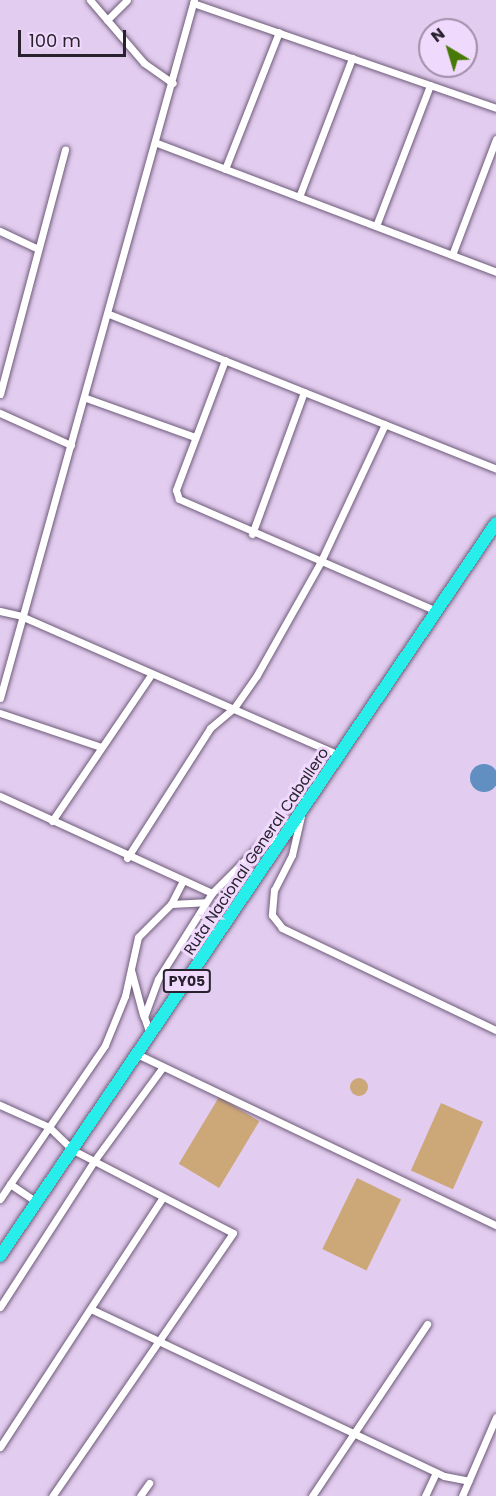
<!DOCTYPE html>
<style>
body{margin:0}
#map{position:relative;width:496px;height:1496px;overflow:hidden;background:#e2ccef;font-family:Poppins,sans-serif}
div>[style]{position:absolute}
.green>*{inset:0;background:#cca778;transform-origin:0 0}
.round{border-radius:50%}
.water>*{inset:0;background:#628fc2}
.roads{filter:drop-shadow(0 0 2px #6e5b79) drop-shadow(0 0 2px #6e5b79)}
.street>*{height:7px;margin:-3.5px;padding:0 3.5px;transform-origin:3.5px;border-radius:3.5px;background:#fff}
.highway>*{height:12px;margin:-6px;padding:0 6px;transform-origin:6px;border-radius:6px;background:#27eeeb}
span{translate:-50% -50%;white-space:nowrap;text-align:center;line-height:1.15;-webkit-text-stroke:6px #efd9fc;paint-order:stroke}
.shield-label span{padding:2px 4px;background:#efd9fc;border:2px solid;border-radius:4px;-webkit-text-stroke-width:0}
.shield-label{font-size:14px;color:#29212e;font-weight:700}
.street-label{font-size:15px;color:#29212e}
.north{position:absolute;left:418px;top:18px;width:60px;height:60px;box-sizing:border-box;background:#efd9fc;border:2px solid #a08faa;border-radius:50%;rotate:322deg;font-size:16px;font-weight:700;line-height:24px;text-align:center;color:#29212e}
.north::after{content:'';display:block;margin:auto;width:21px;height:27px;background:#467905;clip-path:polygon(50% 0,100% 100%,50% 72%,0 100%)}
.scale{position:absolute;left:18px;top:30px;width:108px;height:27px;box-sizing:border-box;border:3px solid #29212e;border-top:0;padding-left:8px;font-size:18px;line-height:21px;white-space:nowrap;color:#29212e;-webkit-text-stroke:4px #efd9fc;paint-order:stroke}
</style>
<div id="map">
<div class="green">
<i class="round" style="left:350px;top:1078px;width:18px;height:18px"></i>
<i style="left:219px;top:1097px;width:47px;height:78px;rotate:31deg"></i>
<i style="left:441px;top:1103px;width:46px;height:74px;rotate:24deg"></i>
<i style="left:357px;top:1178px;width:49px;height:79px;rotate:26deg"></i>
</div>
<div class="water">
<i class="round" style="left:470px;top:764px;width:28px;height:28px"></i>
</div>
<div class="roads">
<div class="street">
<i style="left:90px;top:0;width:83px;rotate:49.4deg"></i>
<i style="left:144px;top:63px;width:35px;rotate:35deg"></i>
<i style="left:193px;top:3px;width:321px;rotate:19.1deg"></i>
<i style="left:107px;top:20px;width:28px;rotate:-45deg"></i>
<i style="left:157px;top:143px;width:363px;rotate:20.8deg"></i>
<i style="left:225px;top:169px;width:147px;rotate:-68.5deg"></i>
<i style="left:299px;top:197px;width:149px;rotate:-69.1deg"></i>
<i style="left:376px;top:226px;width:151px;rotate:-69deg"></i>
<i style="left:0;top:231px;width:42px;rotate:25.3deg"></i>
<i style="left:452px;top:255px;width:124px;rotate:-69.2deg"></i>
<i style="left:109px;top:314px;width:417px;rotate:21.8deg"></i>
<i style="left:225px;top:360px;width:139px;rotate:110.7deg"></i>
<i style="left:176px;top:490px;width:9px;rotate:72deg"></i>
<i style="left:179px;top:499px;width:281px;rotate:23.5deg"></i>
<i style="left:0;top:394px;width:253px;rotate:-75.1deg"></i>
<i style="left:86px;top:398px;width:116px;rotate:19.7deg"></i>
<i style="left:0;top:413px;width:78px;rotate:24.3deg"></i>
<i style="left:252px;top:534px;width:151px;rotate:-69.9deg"></i>
<i style="left:0;top:611px;width:22px;rotate:13deg"></i>
<i style="left:21px;top:616px;width:347px;rotate:23.6deg"></i>
<i style="left:0;top:698px;width:724px;rotate:-74.47deg"></i>
<i style="left:0;top:713px;width:107px;rotate:18.6deg"></i>
<i style="left:0;top:796px;width:233px;rotate:24.6deg"></i>
<i style="left:212px;top:893px;width:68px;rotate:-45deg"></i>
<i style="left:260px;top:845px;width:26px;rotate:-21deg"></i>
<i style="left:301px;top:816px;width:40px;rotate:103deg"></i>
<i style="left:292px;top:855px;width:39px;rotate:117deg"></i>
<i style="left:274px;top:890px;width:25px;rotate:95deg"></i>
<i style="left:272px;top:915px;width:16px;rotate:52deg"></i>
<i style="left:282px;top:928px;width:237px;rotate:25.5deg"></i>
<i style="left:52px;top:821px;width:175px;rotate:-55.9deg"></i>
<i style="left:127px;top:858px;width:154px;rotate:-57.4deg"></i>
<i style="left:210px;top:728px;width:31px;rotate:-40deg"></i>
<i style="left:234px;top:708px;width:40px;rotate:-55.1deg"></i>
<i style="left:257px;top:675px;width:129px;rotate:-60.6deg"></i>
<i style="left:320px;top:563px;width:153px;rotate:-64.9deg"></i>
<i style="left:171px;top:904px;width:34px;rotate:-3deg"></i>
<i style="left:131px;top:970px;width:47px;rotate:75.1deg"></i>
<i style="left:150px;top:1034px;width:18px;rotate:-109deg"></i>
<i style="left:144px;top:1017px;width:40px;rotate:-69.8deg"></i>
<i style="left:158px;top:979px;width:102px;rotate:-57.9deg"></i>
<i style="left:137px;top:1054px;width:398px;rotate:25.5deg"></i>
<i style="left:0;top:1105px;width:54px;rotate:24.2deg"></i>
<i style="left:49px;top:1127px;width:33px;rotate:44deg"></i>
<i style="left:73px;top:1150px;width:180px;rotate:27.4deg"></i>
<i style="left:233px;top:1233px;width:319px;rotate:124.5deg"></i>
<i style="left:10px;top:1184px;width:168px;rotate:-55.6deg"></i>
<i style="left:105px;top:1045px;width:53px;rotate:-67.8deg"></i>
<i style="left:125px;top:996px;width:60px;rotate:-77.6deg"></i>
<i style="left:138px;top:937px;width:47px;rotate:-45deg"></i>
<i style="left:171px;top:904px;width:25px;rotate:-63deg"></i>
<i style="left:0;top:1199px;width:18px;rotate:-56deg"></i>
<i style="left:10px;top:1184px;width:32px;rotate:34deg"></i>
<i style="left:0;top:1307px;width:174px;rotate:-57.2deg"></i>
<i style="left:94px;top:1161px;width:115px;rotate:-53.8deg"></i>
<i style="left:93px;top:1310px;width:388px;rotate:25.3deg"></i>
<i style="left:444px;top:1476px;width:25px;rotate:11deg"></i>
<i style="left:0;top:1447px;width:298px;rotate:-56.9deg"></i>
<i style="left:140px;top:1496px;width:16px;rotate:-55deg"></i>
<i style="left:312px;top:1496px;width:207px;rotate:-56.2deg"></i>
<i style="left:425px;top:1496px;width:26px;rotate:-65deg"></i>
<i style="left:462px;top:1496px;width:86px;rotate:-66.7deg"></i>
</div>
<div class="highway">
<i style="left:0;top:1256px;width:885px;rotate:-55.91deg"></i>
</div>
</div>
<div class="shield-label">
<span style="left:187px;top:981px">PY05</span>
</div>
<div class="street-label">
<span style="left:256px;top:851px;rotate:-56deg">Ruta Nacional General Caballero</span>
</div>
<div class="north">N</div>
<div class="scale">100 m</div>
</div>
